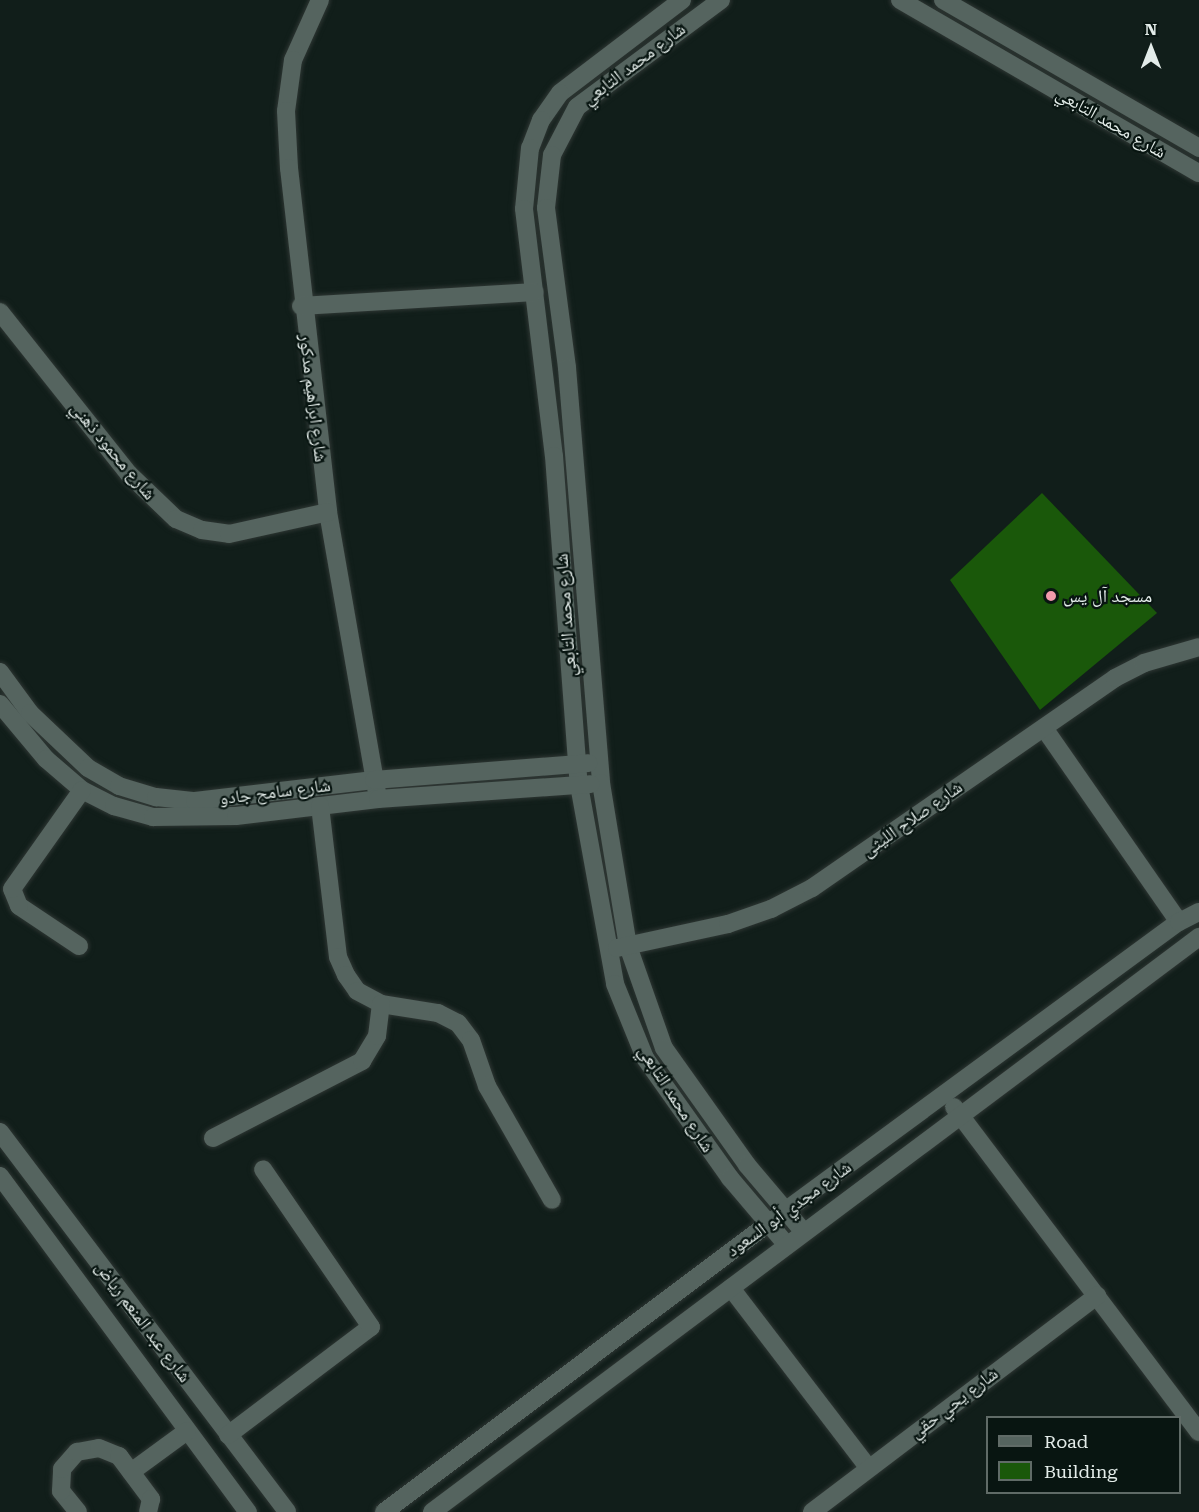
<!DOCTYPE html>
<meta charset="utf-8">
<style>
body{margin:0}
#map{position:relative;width:1199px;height:1512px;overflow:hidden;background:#111e1a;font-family:"Roboto Serif","Noto Naskh Arabic",serif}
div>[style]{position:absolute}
.building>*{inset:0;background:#1a580a}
.roads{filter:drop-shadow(0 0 2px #2e3633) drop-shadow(0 0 2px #2e3633)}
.minor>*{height:18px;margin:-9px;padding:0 9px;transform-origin:9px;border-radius:9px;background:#55645f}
.dots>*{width:16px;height:16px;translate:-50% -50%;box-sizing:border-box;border:3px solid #081511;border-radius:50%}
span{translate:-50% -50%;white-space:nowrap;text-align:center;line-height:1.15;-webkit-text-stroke:4.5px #081511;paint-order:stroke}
.street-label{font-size:18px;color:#e3ece9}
.poi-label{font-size:18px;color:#e3ece9}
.left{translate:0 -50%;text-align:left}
.legend{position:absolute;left:986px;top:1416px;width:195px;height:78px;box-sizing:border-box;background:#081511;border:2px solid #606b67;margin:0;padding:8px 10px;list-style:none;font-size:18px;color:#e3ece9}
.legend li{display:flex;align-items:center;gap:12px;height:30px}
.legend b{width:30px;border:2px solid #606b67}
.north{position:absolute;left:1121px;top:18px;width:60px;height:60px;-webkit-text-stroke:4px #081511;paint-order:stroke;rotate:0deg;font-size:16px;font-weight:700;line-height:24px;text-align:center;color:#e3ece9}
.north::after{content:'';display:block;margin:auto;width:21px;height:27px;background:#e3ece9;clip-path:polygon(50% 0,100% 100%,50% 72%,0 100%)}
</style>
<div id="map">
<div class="building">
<i style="clip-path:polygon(1042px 493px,1157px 613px,1040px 710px,950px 580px)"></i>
</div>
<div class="roads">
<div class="minor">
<i style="left:320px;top:0;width:66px;rotate:114.2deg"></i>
<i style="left:293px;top:60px;width:51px;rotate:97.8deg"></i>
<i style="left:286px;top:111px;width:57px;rotate:87deg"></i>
<i style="left:289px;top:168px;width:346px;rotate:83.5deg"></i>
<i style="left:328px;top:512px;width:291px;rotate:80.1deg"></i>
<i style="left:682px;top:0;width:153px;rotate:142.7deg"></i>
<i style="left:560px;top:93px;width:33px;rotate:125deg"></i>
<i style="left:541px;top:120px;width:30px;rotate:111deg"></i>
<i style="left:530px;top:148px;width:61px;rotate:95.6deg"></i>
<i style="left:524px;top:209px;width:249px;rotate:83.1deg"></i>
<i style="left:554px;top:456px;width:330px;rotate:85.7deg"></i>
<i style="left:579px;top:785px;width:202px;rotate:79.7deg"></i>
<i style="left:615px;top:984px;width:80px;rotate:67.9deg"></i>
<i style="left:645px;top:1058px;width:147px;rotate:54.7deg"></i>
<i style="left:730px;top:1178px;width:87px;rotate:49.7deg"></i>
<i style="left:721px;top:0;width:179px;rotate:143.4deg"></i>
<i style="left:577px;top:107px;width:54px;rotate:117.5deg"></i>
<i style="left:552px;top:155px;width:53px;rotate:96.5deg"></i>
<i style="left:546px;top:208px;width:161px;rotate:82.5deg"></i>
<i style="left:567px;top:368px;width:416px;rotate:85.3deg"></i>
<i style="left:601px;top:783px;width:165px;rotate:80.6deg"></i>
<i style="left:628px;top:946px;width:108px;rotate:70.6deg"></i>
<i style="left:664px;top:1048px;width:143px;rotate:54.6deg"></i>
<i style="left:747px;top:1165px;width:87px;rotate:49.7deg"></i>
<i style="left:900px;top:0;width:345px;rotate:30.1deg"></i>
<i style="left:943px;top:0;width:296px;rotate:30deg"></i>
<i style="left:301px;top:306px;width:234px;rotate:-3.4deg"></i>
<i style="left:0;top:312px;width:207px;rotate:51.5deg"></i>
<i style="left:129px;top:474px;width:65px;rotate:43.8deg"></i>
<i style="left:176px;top:519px;width:28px;rotate:23deg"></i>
<i style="left:202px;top:530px;width:27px;rotate:8deg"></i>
<i style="left:229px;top:534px;width:101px;rotate:-12.5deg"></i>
<i style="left:0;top:672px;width:51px;rotate:53.8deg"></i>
<i style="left:30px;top:713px;width:80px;rotate:43.5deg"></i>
<i style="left:88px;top:768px;width:36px;rotate:30deg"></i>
<i style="left:119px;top:786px;width:39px;rotate:17deg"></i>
<i style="left:156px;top:797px;width:39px;rotate:6deg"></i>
<i style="left:195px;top:801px;width:180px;rotate:-6.7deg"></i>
<i style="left:374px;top:780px;width:215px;rotate:-4.5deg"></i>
<i style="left:0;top:704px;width:72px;rotate:50.1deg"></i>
<i style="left:46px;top:759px;width:48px;rotate:40.7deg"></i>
<i style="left:82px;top:790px;width:36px;rotate:27deg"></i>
<i style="left:114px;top:806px;width:41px;rotate:15.8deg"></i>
<i style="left:153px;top:817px;width:83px;rotate:-0.7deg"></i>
<i style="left:236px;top:816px;width:143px;rotate:-6.8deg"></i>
<i style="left:378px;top:799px;width:213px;rotate:-4deg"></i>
<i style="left:1044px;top:728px;width:236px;rotate:55.2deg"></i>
<i style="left:320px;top:806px;width:152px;rotate:83.2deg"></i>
<i style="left:338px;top:957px;width:20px;rotate:66deg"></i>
<i style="left:346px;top:975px;width:19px;rotate:55deg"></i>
<i style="left:357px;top:991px;width:27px;rotate:28deg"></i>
<i style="left:381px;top:1004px;width:58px;rotate:9deg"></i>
<i style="left:438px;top:1013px;width:22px;rotate:27deg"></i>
<i style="left:458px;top:1023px;width:21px;rotate:53deg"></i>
<i style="left:471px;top:1040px;width:49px;rotate:70.8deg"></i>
<i style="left:487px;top:1086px;width:131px;rotate:60.3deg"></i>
<i style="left:79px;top:946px;width:72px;rotate:-146.3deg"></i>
<i style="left:19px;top:906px;width:18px;rotate:-112deg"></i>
<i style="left:12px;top:889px;width:121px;rotate:-54.7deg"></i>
<i style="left:617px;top:948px;width:114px;rotate:-12.2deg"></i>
<i style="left:728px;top:924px;width:46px;rotate:-19.2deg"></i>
<i style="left:771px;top:909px;width:46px;rotate:-27.1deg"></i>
<i style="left:812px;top:888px;width:369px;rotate:-34.7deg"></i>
<i style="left:1115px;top:678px;width:33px;rotate:-27deg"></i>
<i style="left:1144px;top:663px;width:57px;rotate:-16.2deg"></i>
<i style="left:954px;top:1107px;width:407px;rotate:53deg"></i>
<i style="left:0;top:1132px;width:476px;rotate:52.9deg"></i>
<i style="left:213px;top:1138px;width:168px;rotate:-27.3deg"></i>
<i style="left:362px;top:1061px;width:29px;rotate:-59deg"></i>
<i style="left:377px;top:1036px;width:32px;rotate:-83deg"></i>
<i style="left:0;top:1176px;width:418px;rotate:53.6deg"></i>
<i style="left:731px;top:1288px;width:225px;rotate:52.6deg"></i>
<i style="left:228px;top:1435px;width:179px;rotate:-37.1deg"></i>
<i style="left:371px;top:1327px;width:191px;rotate:-124.4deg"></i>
<i style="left:131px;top:1472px;width:69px;rotate:-36.2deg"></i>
<i style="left:78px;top:1512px;width:27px;rotate:-129deg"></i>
<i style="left:61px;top:1491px;width:22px;rotate:-87deg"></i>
<i style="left:62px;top:1469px;width:23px;rotate:-49deg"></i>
<i style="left:77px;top:1452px;width:22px;rotate:-10deg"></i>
<i style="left:99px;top:1448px;width:22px;rotate:22deg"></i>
<i style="left:119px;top:1456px;width:54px;rotate:53.3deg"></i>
<i style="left:151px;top:1499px;width:13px;rotate:103deg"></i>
<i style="left:384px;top:1512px;width:501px;rotate:-36.89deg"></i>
<i style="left:785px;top:1211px;width:489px;rotate:-36.3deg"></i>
<i style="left:1179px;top:922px;width:22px;rotate:-27deg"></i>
<i style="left:432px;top:1512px;width:959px;rotate:-36.86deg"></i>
<i style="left:812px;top:1512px;width:358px;rotate:-37.2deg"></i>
</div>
</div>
<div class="dots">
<i style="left:1051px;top:596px;background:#f29aac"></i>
</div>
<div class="street-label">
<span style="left:634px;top:64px;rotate:-37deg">شارع محمد التابعي</span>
<span style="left:1111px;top:123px;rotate:30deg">شارع محمد التابعي</span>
<span style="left:313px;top:398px;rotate:83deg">شارع ابراهيم مدكور</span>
<span style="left:113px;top:451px;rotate:50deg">شارع محمود ذهني</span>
<span style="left:566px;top:615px;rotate:-94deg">شارع محمد التابعي</span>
<span style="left:275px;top:792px;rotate:-7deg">شارع سامح جادو</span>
<span style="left:912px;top:819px;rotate:-35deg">شارع صلاح الليثى</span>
<span style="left:676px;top:1099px;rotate:57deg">شارع محمد التابعي</span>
<span style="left:789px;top:1209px;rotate:-36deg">شارع مجدي أبو السعود</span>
<span style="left:143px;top:1322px;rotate:53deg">شارع عبد المنعم رياض</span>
<span style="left:954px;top:1403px;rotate:-37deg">شارع يحي حقي</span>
</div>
<div class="poi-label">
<span class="left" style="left:1063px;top:596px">مسجد آل يس</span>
</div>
<ul class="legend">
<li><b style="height:8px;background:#55645f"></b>Road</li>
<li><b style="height:16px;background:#1a580a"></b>Building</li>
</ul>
<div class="north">N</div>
</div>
